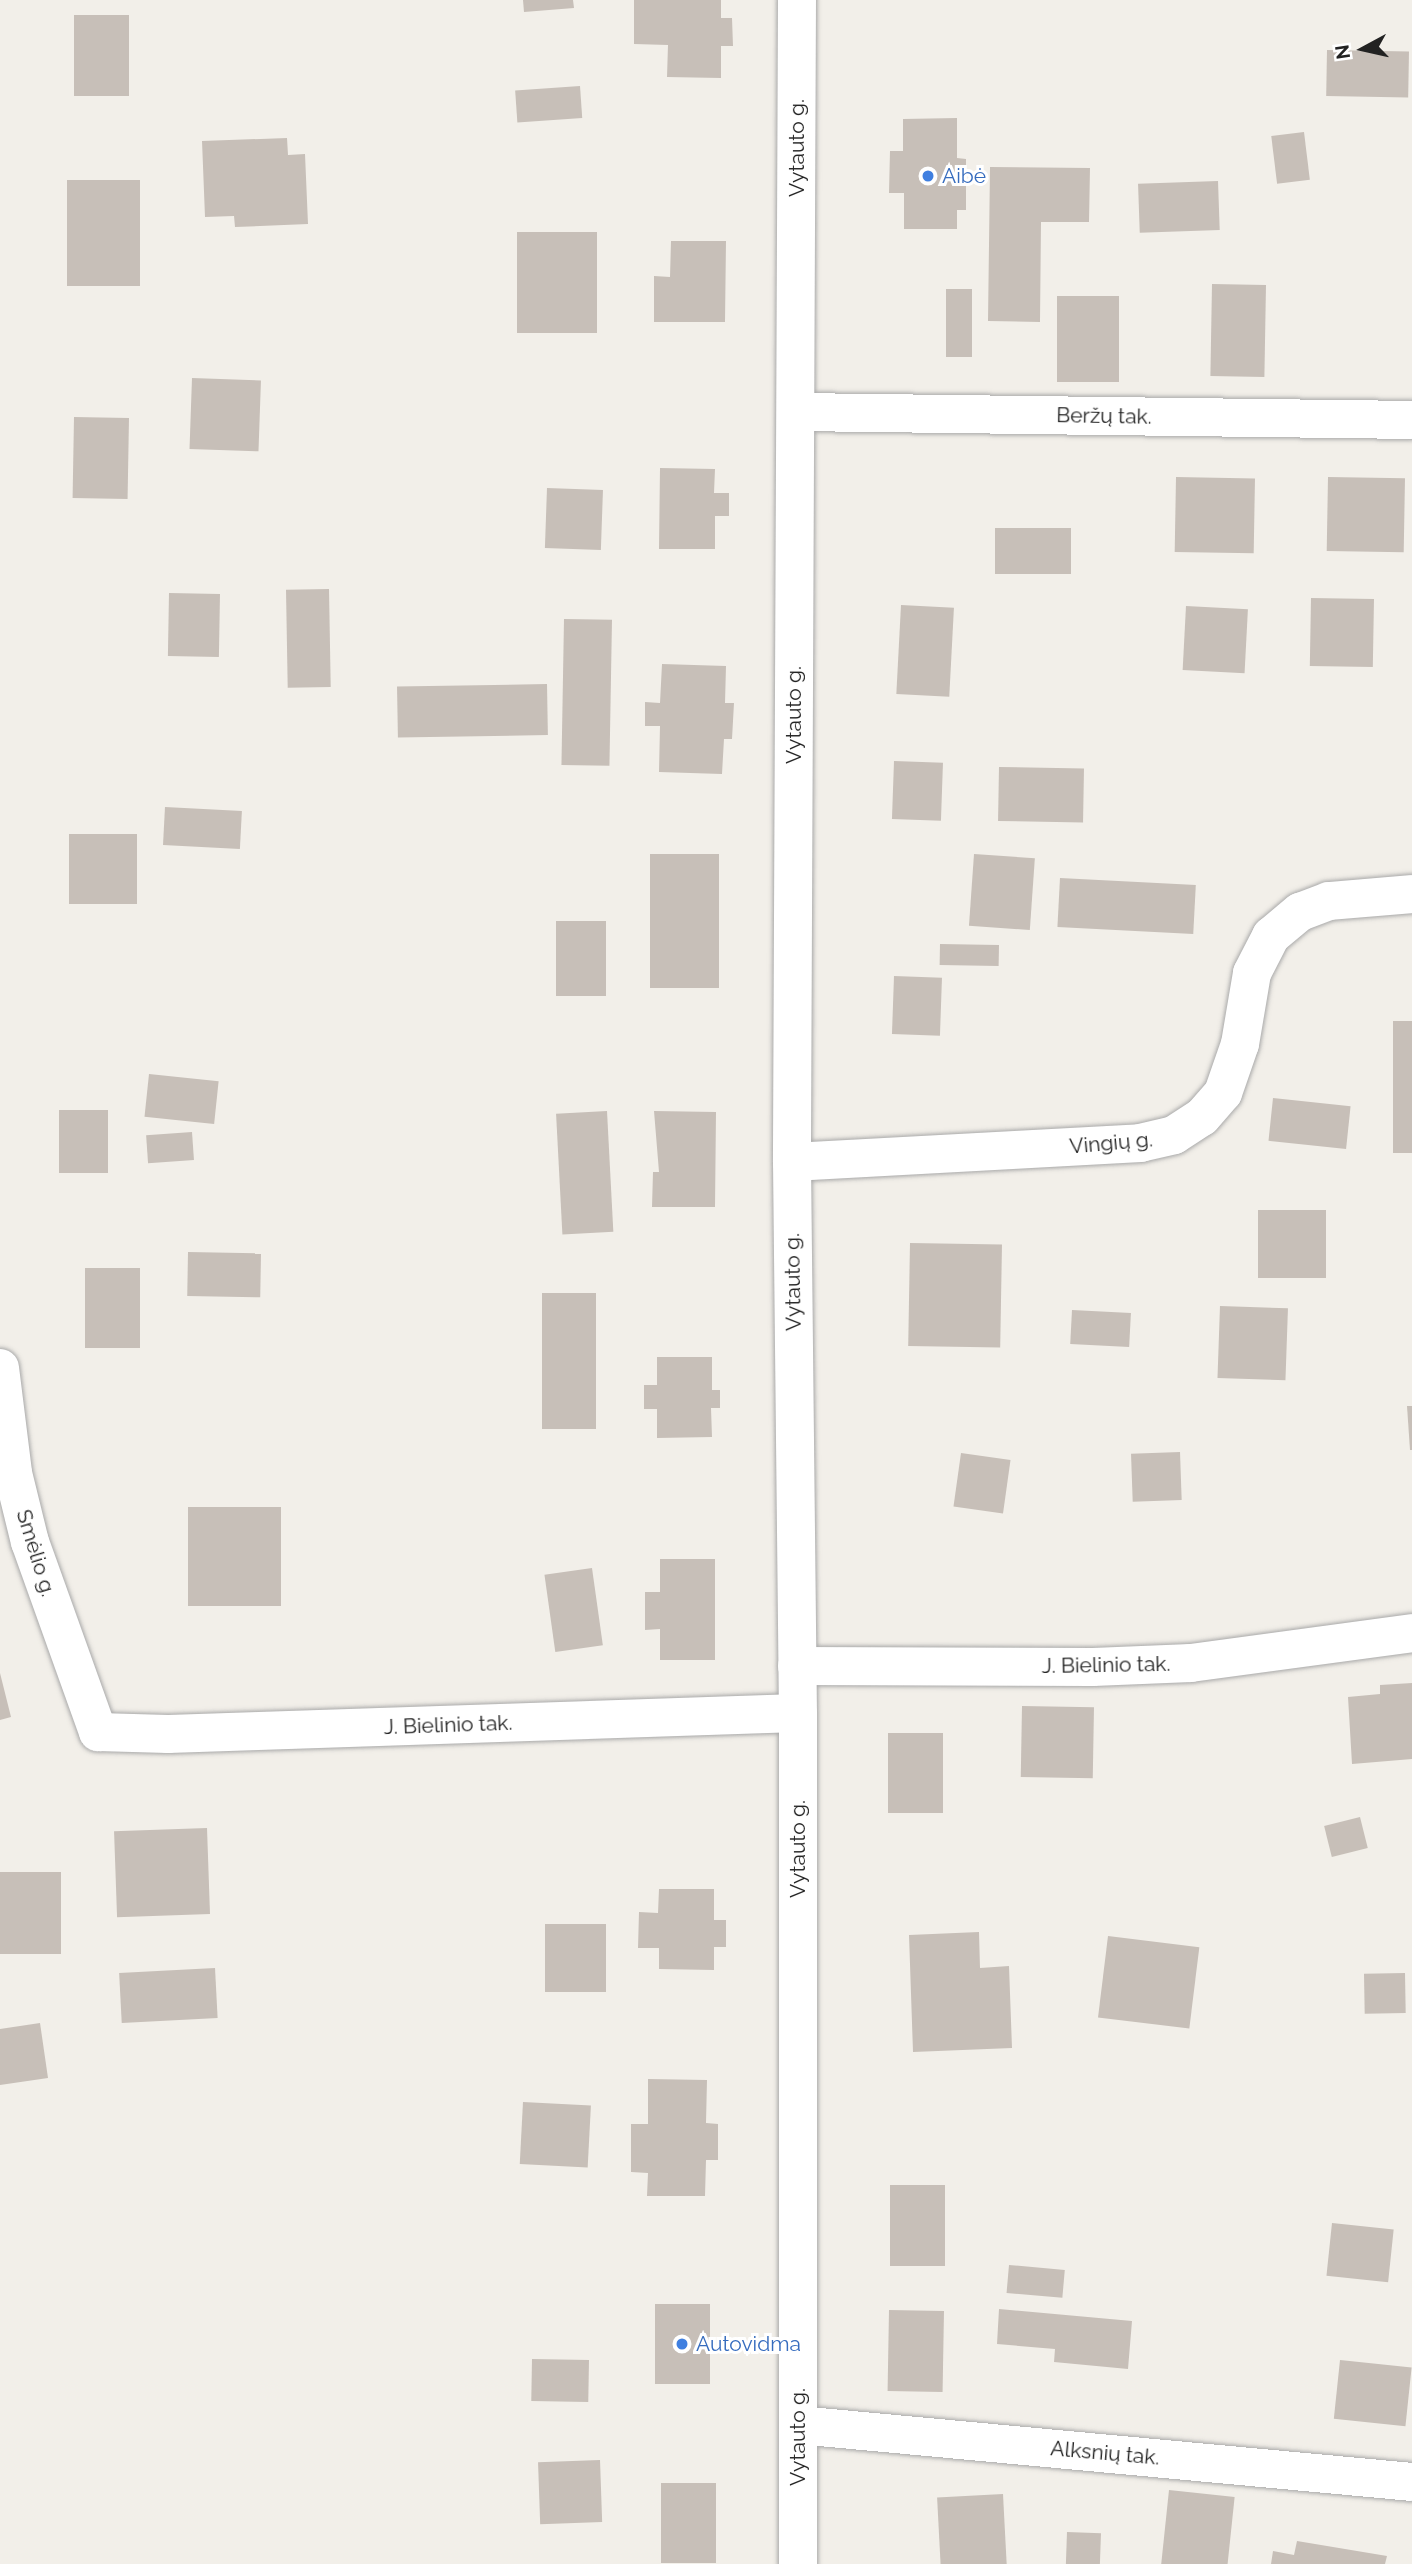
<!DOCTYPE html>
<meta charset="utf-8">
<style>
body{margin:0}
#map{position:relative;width:1412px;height:2564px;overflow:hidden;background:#f2efe9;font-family:Raleway,sans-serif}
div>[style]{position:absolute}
.building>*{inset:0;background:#c7bfb8;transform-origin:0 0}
.roads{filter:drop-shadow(0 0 2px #a9a9a9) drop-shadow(0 0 2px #a9a9a9)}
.minor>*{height:38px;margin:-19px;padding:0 19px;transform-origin:19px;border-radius:19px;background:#fff}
.dots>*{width:19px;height:19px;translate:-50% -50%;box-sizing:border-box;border:4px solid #fff;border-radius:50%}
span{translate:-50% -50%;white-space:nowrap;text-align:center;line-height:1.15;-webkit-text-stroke:6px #fff;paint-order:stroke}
.street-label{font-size:21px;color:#222}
.shop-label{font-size:21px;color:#366cbe}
.left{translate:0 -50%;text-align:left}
.north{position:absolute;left:1328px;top:14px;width:70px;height:70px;-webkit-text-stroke:5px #fff;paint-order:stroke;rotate:262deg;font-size:19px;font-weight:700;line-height:28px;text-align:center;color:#222}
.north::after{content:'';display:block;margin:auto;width:24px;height:32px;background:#222;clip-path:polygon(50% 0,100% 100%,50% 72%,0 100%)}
</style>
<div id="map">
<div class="building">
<i style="clip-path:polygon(523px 0,573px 0,574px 8px,524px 12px)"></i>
<i style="clip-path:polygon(634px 0,721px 0,721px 18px,732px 18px,733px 46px,721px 46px,721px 78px,667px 77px,668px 45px,634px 44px)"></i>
<i style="left:74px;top:15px;width:55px;height:81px"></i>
<i style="left:1327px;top:50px;width:82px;height:46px;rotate:1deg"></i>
<i style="left:580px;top:86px;width:32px;height:65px;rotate:86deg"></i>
<i style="clip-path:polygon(957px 118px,957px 158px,966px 159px,966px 210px,957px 210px,957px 229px,904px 229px,904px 193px,889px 193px,890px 151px,903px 151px,903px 119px)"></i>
<i style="left:1304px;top:132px;width:48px;height:33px;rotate:83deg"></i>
<i style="clip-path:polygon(287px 138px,288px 155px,305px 154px,308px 224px,235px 227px,234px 216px,205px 217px,202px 141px)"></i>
<i style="clip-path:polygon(990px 167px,1090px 168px,1089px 222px,1041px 222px,1040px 322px,988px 321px)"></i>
<i style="left:67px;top:180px;width:73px;height:106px"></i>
<i style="left:1218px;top:181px;width:49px;height:80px;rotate:88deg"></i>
<i style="left:517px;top:232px;width:80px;height:101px"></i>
<i style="clip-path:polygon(671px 241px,726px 241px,725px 322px,654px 322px,654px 276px,670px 277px)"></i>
<i style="left:1212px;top:284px;width:54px;height:92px;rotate:1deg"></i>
<i style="left:946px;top:289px;width:26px;height:68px"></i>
<i style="left:1057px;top:296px;width:62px;height:86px"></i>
<i style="left:192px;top:378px;width:69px;height:71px;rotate:2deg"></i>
<i style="left:74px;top:417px;width:55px;height:81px;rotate:1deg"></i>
<i style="clip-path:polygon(660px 468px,715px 469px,714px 493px,729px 493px,729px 516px,715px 516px,715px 549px,659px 549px)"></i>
<i style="left:1176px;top:477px;width:79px;height:75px;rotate:1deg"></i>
<i style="left:1328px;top:477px;width:77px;height:74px;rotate:1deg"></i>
<i style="left:547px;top:488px;width:56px;height:60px;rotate:2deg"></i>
<i style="left:1071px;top:528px;width:46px;height:76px;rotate:90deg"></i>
<i style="left:329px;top:589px;width:98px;height:43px;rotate:89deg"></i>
<i style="left:169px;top:593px;width:51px;height:63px;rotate:1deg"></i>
<i style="left:1311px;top:598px;width:63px;height:68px;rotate:1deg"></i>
<i style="left:901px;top:605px;width:53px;height:89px;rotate:3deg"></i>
<i style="left:1186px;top:606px;width:62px;height:64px;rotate:3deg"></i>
<i style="left:564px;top:619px;width:48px;height:146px;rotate:1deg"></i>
<i style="clip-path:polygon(662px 664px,726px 666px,725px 703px,734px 703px,732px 739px,724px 739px,722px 774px,659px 772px,660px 726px,645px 726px,645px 702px,660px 703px)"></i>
<i style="left:547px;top:684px;width:51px;height:150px;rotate:89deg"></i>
<i style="left:894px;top:761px;width:49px;height:58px;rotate:2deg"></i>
<i style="left:999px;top:767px;width:85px;height:54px;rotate:1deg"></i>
<i style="left:165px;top:807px;width:77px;height:38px;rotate:3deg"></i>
<i style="left:137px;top:834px;width:70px;height:68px;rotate:90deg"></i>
<i style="left:650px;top:854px;width:69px;height:134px"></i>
<i style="left:974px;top:854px;width:61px;height:72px;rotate:4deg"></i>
<i style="left:1060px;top:878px;width:136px;height:49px;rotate:3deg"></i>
<i style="left:556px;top:921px;width:50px;height:75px"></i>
<i style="left:940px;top:944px;width:59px;height:21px;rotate:1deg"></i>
<i style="left:894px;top:976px;width:48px;height:58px;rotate:2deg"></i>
<i style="left:1393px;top:1021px;width:19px;height:132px"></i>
<i style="left:149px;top:1074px;width:70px;height:43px;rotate:6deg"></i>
<i style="left:1273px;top:1098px;width:78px;height:43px;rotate:6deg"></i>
<i style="left:59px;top:1110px;width:49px;height:63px"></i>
<i style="left:607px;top:1111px;width:121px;height:51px;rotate:87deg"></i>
<i style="clip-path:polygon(654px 1111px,716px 1112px,715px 1207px,652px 1207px,653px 1172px,659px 1172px)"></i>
<i style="left:192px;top:1132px;width:28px;height:46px;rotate:86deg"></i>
<i style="left:1326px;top:1210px;width:68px;height:68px;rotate:90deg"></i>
<i style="left:910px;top:1243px;width:92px;height:103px;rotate:1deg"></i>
<i style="left:188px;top:1252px;width:73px;height:44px;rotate:1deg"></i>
<i style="left:85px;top:1268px;width:55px;height:80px"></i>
<i style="left:542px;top:1293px;width:54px;height:136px"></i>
<i style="left:1220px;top:1306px;width:68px;height:72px;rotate:2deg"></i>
<i style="left:1072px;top:1310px;width:59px;height:34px;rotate:3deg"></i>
<i style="clip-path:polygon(657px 1357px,712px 1357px,712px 1390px,720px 1390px,720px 1408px,711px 1408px,712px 1437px,657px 1438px,657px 1409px,644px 1409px,644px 1385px,657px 1385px)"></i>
<i style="clip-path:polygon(1407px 1406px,1412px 1406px,1412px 1450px,1410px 1450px)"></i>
<i style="left:1180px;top:1452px;width:48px;height:49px;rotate:88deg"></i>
<i style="left:961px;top:1453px;width:50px;height:54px;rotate:8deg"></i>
<i style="left:188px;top:1507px;width:93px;height:99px"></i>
<i style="clip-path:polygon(660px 1559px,715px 1559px,715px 1660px,660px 1660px,660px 1629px,645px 1630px,645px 1592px,660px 1592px)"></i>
<i style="left:592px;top:1568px;width:78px;height:48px;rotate:82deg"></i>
<i style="clip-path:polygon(0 1673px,11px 1717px,0 1720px)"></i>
<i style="clip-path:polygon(1412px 1683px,1412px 1759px,1352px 1764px,1348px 1697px,1380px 1694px,1380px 1685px)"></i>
<i style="left:1022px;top:1706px;width:72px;height:71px;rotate:1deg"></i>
<i style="left:888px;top:1733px;width:55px;height:80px"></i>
<i style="left:1360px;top:1817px;width:32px;height:37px;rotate:76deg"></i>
<i style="left:207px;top:1828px;width:86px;height:93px;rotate:88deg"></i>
<i style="left:0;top:1872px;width:61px;height:82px"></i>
<i style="clip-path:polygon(659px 1889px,714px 1889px,714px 1920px,726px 1920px,726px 1947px,714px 1947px,714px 1970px,659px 1969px,659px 1948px,638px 1948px,639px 1912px,658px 1913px)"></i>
<i style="left:545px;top:1924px;width:61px;height:68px"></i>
<i style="clip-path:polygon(979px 1932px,980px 1968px,1009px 1966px,1012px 2048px,913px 2052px,909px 1935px)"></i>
<i style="left:1108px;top:1936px;width:92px;height:82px;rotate:7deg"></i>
<i style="left:215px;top:1968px;width:50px;height:96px;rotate:87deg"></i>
<i style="left:1405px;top:1973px;width:40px;height:41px;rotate:89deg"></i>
<i style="clip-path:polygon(40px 2023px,48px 2078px,0 2085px,0 2029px)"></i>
<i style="clip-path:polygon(648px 2079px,707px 2080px,706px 2123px,718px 2124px,718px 2160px,706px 2160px,705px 2196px,647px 2196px,648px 2173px,631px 2172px,631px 2124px,648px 2124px)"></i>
<i style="left:523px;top:2102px;width:68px;height:62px;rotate:3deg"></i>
<i style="left:890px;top:2185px;width:55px;height:81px"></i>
<i style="left:1332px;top:2223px;width:62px;height:53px;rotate:6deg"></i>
<i style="left:1009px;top:2265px;width:56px;height:28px;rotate:5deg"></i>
<i style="left:655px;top:2304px;width:55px;height:80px"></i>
<i style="clip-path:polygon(999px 2309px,1132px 2321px,1128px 2369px,1054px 2362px,1055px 2349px,997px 2344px)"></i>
<i style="left:889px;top:2310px;width:55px;height:81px;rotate:1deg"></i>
<i style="left:532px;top:2359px;width:57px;height:42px;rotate:1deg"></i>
<i style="left:1340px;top:2360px;width:72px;height:59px;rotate:6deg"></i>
<i style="left:600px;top:2460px;width:62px;height:62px;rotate:88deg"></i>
<i style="left:661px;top:2483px;width:55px;height:80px"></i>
<i style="left:1169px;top:2490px;width:66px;height:75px;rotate:6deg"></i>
<i style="left:1003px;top:2494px;width:70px;height:66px;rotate:87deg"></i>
<i style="left:1067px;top:2532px;width:34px;height:32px;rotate:2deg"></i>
<i style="clip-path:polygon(1297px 2541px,1387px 2556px,1385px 2564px,1271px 2564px,1273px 2551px,1294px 2555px)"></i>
</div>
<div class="roads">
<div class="minor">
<i style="left:797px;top:0;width:1162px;rotate:90.25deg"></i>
<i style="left:792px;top:1162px;width:551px;rotate:89.38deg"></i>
<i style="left:798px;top:1713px;width:851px;rotate:90deg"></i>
<i style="left:796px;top:412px;width:616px;rotate:0.74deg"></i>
<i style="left:792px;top:1162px;width:349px;rotate:-3.1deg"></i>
<i style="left:1140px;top:1143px;width:35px;rotate:-13deg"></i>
<i style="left:1174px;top:1135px;width:33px;rotate:-33deg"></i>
<i style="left:1202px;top:1117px;width:32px;rotate:-49deg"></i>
<i style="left:1223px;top:1093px;width:52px;rotate:-70.9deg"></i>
<i style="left:1240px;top:1044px;width:72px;rotate:-80.4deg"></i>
<i style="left:1252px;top:973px;width:42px;rotate:-62.8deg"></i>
<i style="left:1271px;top:936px;width:38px;rotate:-40deg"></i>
<i style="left:1300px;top:912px;width:31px;rotate:-21deg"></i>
<i style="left:1329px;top:901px;width:83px;rotate:-4.8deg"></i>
<i style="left:0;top:1368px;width:106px;rotate:82.9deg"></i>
<i style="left:13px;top:1473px;width:71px;rotate:76.2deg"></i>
<i style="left:30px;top:1542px;width:202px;rotate:70.3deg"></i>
<i style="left:98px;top:1732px;width:70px;rotate:1.6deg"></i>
<i style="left:168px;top:1734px;width:630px;rotate:-1.91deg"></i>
<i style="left:797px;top:1666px;width:296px;rotate:0.2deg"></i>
<i style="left:1093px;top:1667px;width:98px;rotate:-2.3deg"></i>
<i style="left:1191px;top:1663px;width:223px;rotate:-7.7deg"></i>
<i style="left:798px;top:2425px;width:617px;rotate:5.3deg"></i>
</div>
</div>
<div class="dots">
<i style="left:928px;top:176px;background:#3f7fe0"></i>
<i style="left:682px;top:2344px;background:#3f7fe0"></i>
</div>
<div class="street-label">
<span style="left:797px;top:148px;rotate:-90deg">Vytauto g.</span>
<span style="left:1104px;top:416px;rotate:1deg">Beržų tak.</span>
<span style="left:794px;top:715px;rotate:-90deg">Vytauto g.</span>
<span style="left:1111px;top:1143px;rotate:-5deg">Vingių g.</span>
<span style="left:793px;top:1282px;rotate:-91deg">Vytauto g.</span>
<span style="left:36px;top:1553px;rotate:73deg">Smėlio g.</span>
<span style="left:1106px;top:1665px;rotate:-1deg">J. Bielinio tak.</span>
<span style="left:448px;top:1725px;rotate:-2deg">J. Bielinio tak.</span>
<span style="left:798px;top:1849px;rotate:-90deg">Vytauto g.</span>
<span style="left:798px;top:2437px;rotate:-90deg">Vytauto g.</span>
<span style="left:1105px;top:2453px;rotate:5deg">Alksnių tak.</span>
</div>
<div class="shop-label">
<span class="left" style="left:942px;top:176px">Aibė</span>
<span class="left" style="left:696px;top:2344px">Autovidma</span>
</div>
<div class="north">N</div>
</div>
